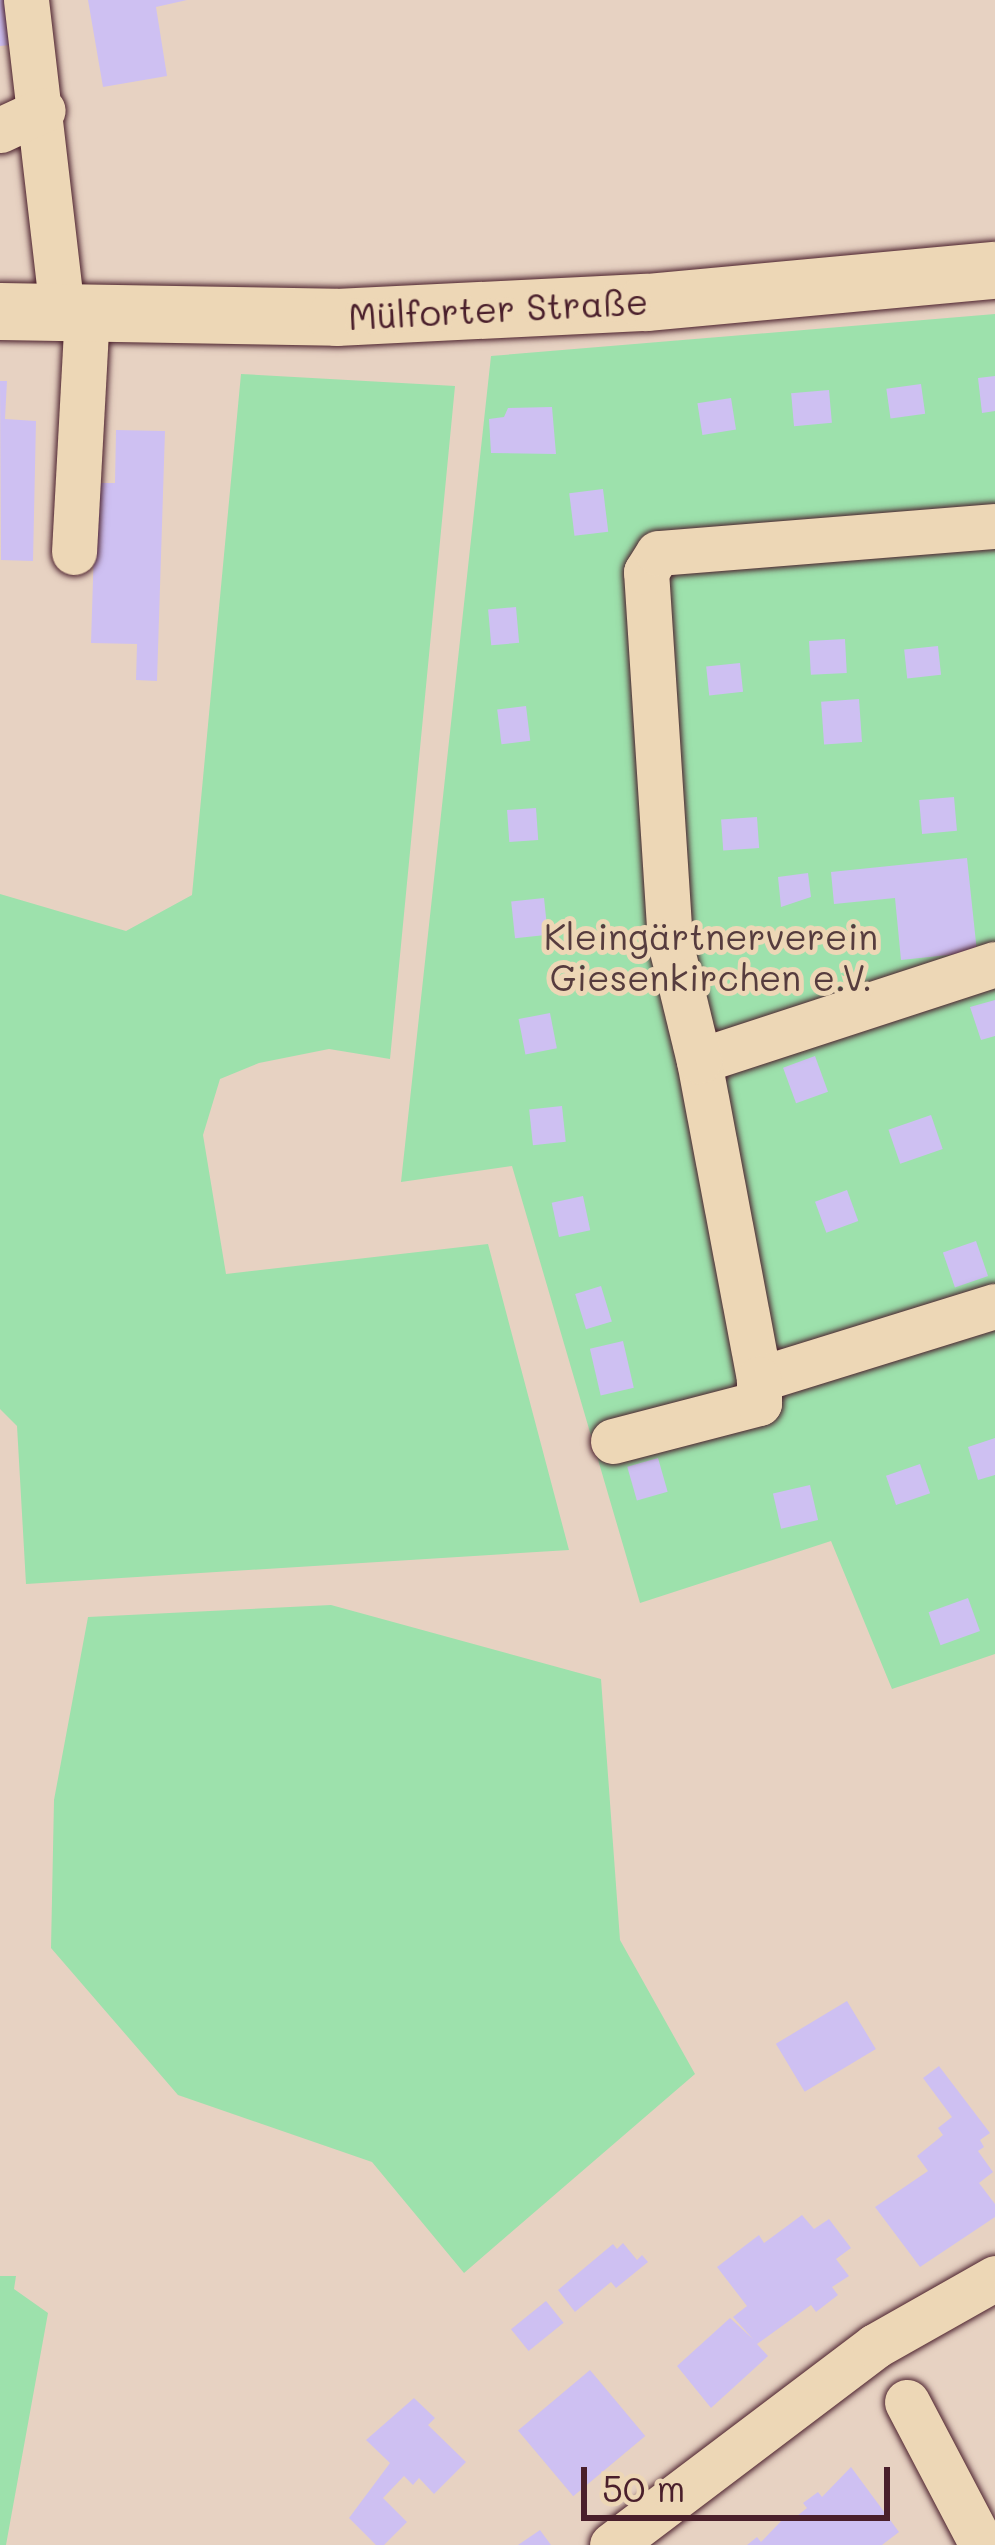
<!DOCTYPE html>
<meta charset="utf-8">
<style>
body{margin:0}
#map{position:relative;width:995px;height:2545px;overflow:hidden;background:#e7d2c2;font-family:Mali,sans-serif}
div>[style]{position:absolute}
.green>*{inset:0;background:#9de1ac}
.building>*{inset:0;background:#cec0f2;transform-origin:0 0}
.roads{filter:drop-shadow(0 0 3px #4a1f2b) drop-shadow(0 0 3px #4a1f2b)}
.minor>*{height:45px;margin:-22.5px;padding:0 22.5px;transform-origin:22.5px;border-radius:22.5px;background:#edd7b6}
.major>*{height:57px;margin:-28.5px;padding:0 28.5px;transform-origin:28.5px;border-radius:28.5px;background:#edd7b6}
span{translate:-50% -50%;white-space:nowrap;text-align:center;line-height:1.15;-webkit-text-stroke:10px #edd7b6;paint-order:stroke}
.street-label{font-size:36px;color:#4a1f2b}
.park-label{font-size:36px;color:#563c3e}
.scale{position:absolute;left:581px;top:2467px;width:309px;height:54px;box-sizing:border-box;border:6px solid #4a1f2b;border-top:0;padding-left:15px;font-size:36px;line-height:42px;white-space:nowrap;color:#4a1f2b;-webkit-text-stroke:9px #edd7b6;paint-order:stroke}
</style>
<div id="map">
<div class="green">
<i style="clip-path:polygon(995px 314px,995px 1654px,892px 1689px,831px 1541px,640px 1603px,512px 1166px,401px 1182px,491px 356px)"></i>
<i style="clip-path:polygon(241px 374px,455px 386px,390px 1059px,329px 1049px,259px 1063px,220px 1079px,203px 1135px,226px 1274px,488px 1244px,569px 1550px,26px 1584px,17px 1426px,0 1409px,0 894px,126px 931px,192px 895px)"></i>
<i style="clip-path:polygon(331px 1605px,601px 1679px,620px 1940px,695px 2074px,464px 2273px,372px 2162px,178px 2095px,51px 1948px,54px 1800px,88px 1617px)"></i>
<i style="clip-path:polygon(0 2276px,16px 2276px,14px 2289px,48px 2313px,6px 2545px,0 2545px)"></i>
</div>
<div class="building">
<i style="clip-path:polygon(0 0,4px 0,10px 45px,0 46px)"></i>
<i style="clip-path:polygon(88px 0,187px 0,156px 7px,167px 76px,103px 87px)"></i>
<i style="clip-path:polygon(995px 376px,995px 411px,982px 413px,978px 378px)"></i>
<i style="clip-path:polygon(0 381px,7px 381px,5px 419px,36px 421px,33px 561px,1px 560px)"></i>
<i style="left:921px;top:384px;width:30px;height:35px;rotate:82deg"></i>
<i style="left:829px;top:390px;width:33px;height:38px;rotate:85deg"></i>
<i style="left:731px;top:398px;width:32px;height:34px;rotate:81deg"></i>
<i style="clip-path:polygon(552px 407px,556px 454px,491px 453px,489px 419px,504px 417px,508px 408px)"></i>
<i style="clip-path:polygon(116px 430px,165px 431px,157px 681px,136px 680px,137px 644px,91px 643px,96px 483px,115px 483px)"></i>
<i style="left:603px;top:489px;width:43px;height:34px;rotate:83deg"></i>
<i style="left:516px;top:607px;width:36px;height:28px;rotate:85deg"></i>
<i style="left:845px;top:639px;width:34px;height:36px;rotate:87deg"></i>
<i style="left:938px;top:646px;width:29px;height:34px;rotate:84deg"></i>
<i style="left:740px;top:663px;width:29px;height:34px;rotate:84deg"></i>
<i style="left:859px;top:699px;width:43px;height:38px;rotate:86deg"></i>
<i style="left:526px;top:706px;width:35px;height:29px;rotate:83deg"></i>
<i style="left:954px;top:797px;width:34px;height:35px;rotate:85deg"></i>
<i style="left:536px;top:808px;width:32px;height:29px;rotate:86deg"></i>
<i style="left:757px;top:817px;width:31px;height:36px;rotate:86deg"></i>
<i style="clip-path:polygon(967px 858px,977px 952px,901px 960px,895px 898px,834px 904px,831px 872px)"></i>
<i style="clip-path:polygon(808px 873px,811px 897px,781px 907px,778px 877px)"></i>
<i style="left:544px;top:898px;width:37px;height:33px;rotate:84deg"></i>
<i style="clip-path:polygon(995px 1000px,995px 1036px,981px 1040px,970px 1007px)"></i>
<i style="left:550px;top:1013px;width:36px;height:32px;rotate:79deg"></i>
<i style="left:815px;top:1056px;width:38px;height:34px;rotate:70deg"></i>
<i style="left:562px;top:1106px;width:36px;height:33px;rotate:84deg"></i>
<i style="left:931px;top:1115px;width:36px;height:45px;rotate:71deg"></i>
<i style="left:847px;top:1190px;width:33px;height:34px;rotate:70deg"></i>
<i style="left:583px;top:1196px;width:35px;height:32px;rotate:78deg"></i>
<i style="left:976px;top:1241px;width:37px;height:35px;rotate:71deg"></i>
<i style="left:601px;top:1286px;width:37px;height:27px;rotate:73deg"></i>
<i style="left:623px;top:1341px;width:48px;height:34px;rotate:77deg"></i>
<i style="clip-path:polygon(995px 1438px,995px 1475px,978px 1480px,968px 1447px)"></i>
<i style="left:658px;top:1458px;width:35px;height:32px;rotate:74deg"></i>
<i style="left:920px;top:1464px;width:31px;height:36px;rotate:71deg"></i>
<i style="left:810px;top:1485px;width:36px;height:38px;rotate:77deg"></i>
<i style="left:968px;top:1598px;width:35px;height:42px;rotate:70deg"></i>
<i style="left:847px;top:2001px;width:56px;height:83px;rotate:59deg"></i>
<i style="clip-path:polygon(939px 2066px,990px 2133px,980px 2140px,984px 2147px,978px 2151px,993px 2172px,979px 2183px,995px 2204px,995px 2217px,920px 2267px,875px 2207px,928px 2171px,917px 2156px,943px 2135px,938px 2128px,952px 2117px,923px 2078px)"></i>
<i style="clip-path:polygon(802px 2215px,814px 2229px,829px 2219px,851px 2248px,836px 2259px,849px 2276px,832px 2287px,838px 2295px,816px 2312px,811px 2305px,757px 2344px,768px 2356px,711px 2408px,677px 2366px,730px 2318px,753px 2339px,733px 2317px,747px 2306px,717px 2267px,759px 2235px,764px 2243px)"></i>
<i style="clip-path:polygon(623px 2243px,637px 2260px,642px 2255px,648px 2262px,616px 2288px,611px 2282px,575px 2312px,558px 2290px,613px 2244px,617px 2249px)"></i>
<i style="left:546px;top:2301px;width:28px;height:45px;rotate:51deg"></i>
<i style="left:590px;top:2370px;width:86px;height:94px;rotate:50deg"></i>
<i style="clip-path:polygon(414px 2398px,435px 2418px,428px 2425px,466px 2462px,434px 2494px,419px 2478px,413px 2485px,404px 2476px,383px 2498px,407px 2522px,384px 2545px,376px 2545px,349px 2518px,390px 2463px,366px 2440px)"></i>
<i style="clip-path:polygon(851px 2467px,899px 2532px,882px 2545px,747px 2545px,757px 2537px,761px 2542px,787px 2515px,792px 2520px,807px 2508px,803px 2503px,818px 2492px,822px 2497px)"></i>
<i style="clip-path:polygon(540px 2530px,551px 2545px,518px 2545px)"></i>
</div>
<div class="roads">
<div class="minor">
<i style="left:26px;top:0;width:314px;rotate:83.4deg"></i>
<i style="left:0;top:130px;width:47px;rotate:-24.9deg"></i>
<i style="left:74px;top:552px;width:240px;rotate:-86.9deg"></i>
<i style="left:995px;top:964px;width:311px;rotate:161.9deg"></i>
<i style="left:699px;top:1061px;width:324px;rotate:79.3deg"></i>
<i style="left:759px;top:1379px;width:247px;rotate:-17.2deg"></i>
<i style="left:699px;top:1061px;width:122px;rotate:-103.7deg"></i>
<i style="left:670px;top:942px;width:371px;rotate:-93.7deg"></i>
<i style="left:646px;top:572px;width:22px;rotate:-58deg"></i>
<i style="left:658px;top:553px;width:338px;rotate:-4.6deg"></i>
<i style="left:613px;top:1441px;width:151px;rotate:-14.6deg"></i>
<i style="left:759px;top:1403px;width:24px;rotate:-90deg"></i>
<i style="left:907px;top:2402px;width:161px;rotate:62.3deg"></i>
<i style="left:612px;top:2545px;width:330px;rotate:-37.1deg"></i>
<i style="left:875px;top:2346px;width:138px;rotate:-29.5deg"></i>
</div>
<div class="major">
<i style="left:0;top:311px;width:336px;rotate:1deg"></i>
<i style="left:336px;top:317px;width:311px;rotate:-2.8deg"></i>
<i style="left:647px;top:302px;width:349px;rotate:-5.3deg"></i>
</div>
</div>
<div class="street-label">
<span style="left:498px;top:308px;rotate:-3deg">Mülforter Straße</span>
</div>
<div class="park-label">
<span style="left:711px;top:956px">Kleingärtnerverein<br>Giesenkirchen e.V.</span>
</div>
<div class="scale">50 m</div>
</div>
